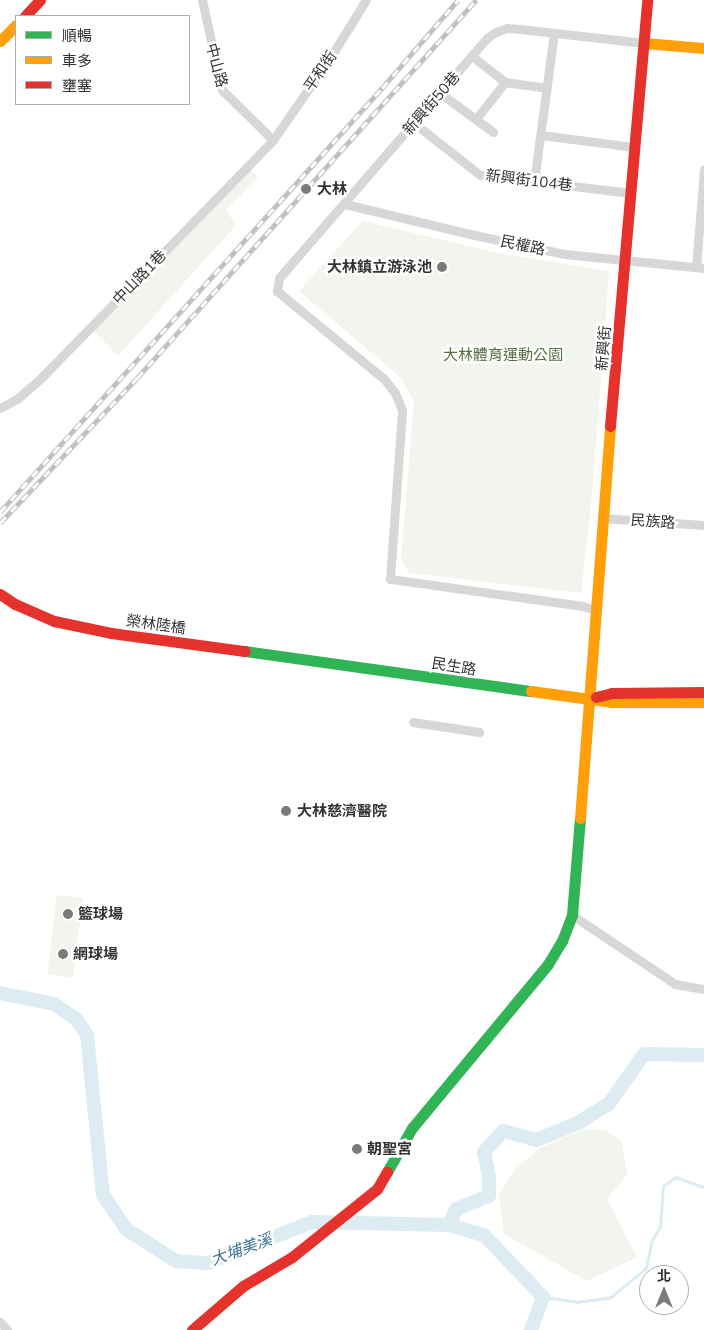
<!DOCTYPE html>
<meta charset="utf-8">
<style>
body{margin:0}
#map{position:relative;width:704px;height:1330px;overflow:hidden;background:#fff;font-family:Mulish,"Noto Sans TC",sans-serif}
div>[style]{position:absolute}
.green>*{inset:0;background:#f1f5ed;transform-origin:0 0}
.stream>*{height:2.5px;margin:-1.25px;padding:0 1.25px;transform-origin:1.25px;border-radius:1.25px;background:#ddebf3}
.river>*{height:14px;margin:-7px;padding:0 7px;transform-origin:7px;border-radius:7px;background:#ddebf3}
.street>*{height:9px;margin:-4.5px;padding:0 4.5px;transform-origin:4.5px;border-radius:4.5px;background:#d7d7d7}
.fast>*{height:11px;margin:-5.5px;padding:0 5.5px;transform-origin:5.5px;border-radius:5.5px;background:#30b455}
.slow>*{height:11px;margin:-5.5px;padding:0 5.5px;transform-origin:5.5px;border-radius:5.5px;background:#ff9f0a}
.jam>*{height:11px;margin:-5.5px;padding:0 5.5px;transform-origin:5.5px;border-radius:5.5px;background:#e5322d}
.rail>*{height:4.5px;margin-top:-2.25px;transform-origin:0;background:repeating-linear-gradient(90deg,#fff 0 8px,#bebebe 0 16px);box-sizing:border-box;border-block:1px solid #bebebe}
.dots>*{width:14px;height:14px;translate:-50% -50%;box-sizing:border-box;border:2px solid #fff;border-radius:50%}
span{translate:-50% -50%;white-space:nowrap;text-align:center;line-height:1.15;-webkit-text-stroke:5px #fff;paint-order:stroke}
.street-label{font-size:15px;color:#333}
.poi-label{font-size:15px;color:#333;font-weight:700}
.left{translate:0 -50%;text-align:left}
.right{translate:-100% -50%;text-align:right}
.park-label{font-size:15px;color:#56703f}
.water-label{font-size:16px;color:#3f7597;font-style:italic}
.legend{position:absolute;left:15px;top:15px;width:175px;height:90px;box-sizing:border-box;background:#fff;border:1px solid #adadad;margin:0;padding:6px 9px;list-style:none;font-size:15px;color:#333}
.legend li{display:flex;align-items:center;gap:10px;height:25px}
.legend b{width:25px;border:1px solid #adadad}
.north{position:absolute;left:639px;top:1265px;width:50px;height:50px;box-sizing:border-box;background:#fff;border:1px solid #adadad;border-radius:50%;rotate:0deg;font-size:14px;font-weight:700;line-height:20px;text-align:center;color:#333}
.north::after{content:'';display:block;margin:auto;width:18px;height:22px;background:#7a7a7a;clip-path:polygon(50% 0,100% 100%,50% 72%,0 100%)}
</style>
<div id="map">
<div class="green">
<i style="clip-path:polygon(250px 170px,258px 177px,226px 210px,236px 225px,118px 356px,94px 331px)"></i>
<i style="clip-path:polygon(363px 221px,494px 252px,609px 271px,592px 496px,581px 593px,409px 573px,401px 559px,414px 401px,400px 377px,299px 291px)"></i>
<i style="left:57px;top:895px;width:26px;height:80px;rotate:7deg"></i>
<i style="clip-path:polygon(582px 1130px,605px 1130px,622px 1142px,627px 1175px,607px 1199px,637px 1257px,587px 1281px,504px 1234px,499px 1195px,514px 1170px,540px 1148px)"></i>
</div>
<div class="stream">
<i style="left:543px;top:1297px;width:34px;rotate:8deg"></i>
<i style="left:577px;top:1302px;width:34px;rotate:-8deg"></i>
<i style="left:611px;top:1297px;width:45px;rotate:-39.6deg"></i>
<i style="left:646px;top:1268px;width:29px;rotate:-78deg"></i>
<i style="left:652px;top:1240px;width:15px;rotate:-58deg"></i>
<i style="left:660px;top:1227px;width:41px;rotate:-85.8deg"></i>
<i style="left:663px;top:1186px;width:16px;rotate:-35deg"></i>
<i style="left:676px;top:1177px;width:30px;rotate:20deg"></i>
</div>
<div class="river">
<i style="left:0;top:993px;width:55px;rotate:11.5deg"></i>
<i style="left:54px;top:1004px;width:27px;rotate:34deg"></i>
<i style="left:76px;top:1019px;width:19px;rotate:55deg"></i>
<i style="left:87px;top:1035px;width:161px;rotate:84.3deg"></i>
<i style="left:103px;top:1195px;width:41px;rotate:55.9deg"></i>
<i style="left:126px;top:1229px;width:59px;rotate:32.6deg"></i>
<i style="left:176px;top:1261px;width:32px;rotate:4deg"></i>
<i style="left:208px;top:1263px;width:112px;rotate:-21.5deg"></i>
<i style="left:312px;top:1222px;width:137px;rotate:1.3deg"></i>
<i style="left:449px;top:1225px;width:36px;rotate:16deg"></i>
<i style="left:484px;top:1235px;width:86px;rotate:46.4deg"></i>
<i style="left:543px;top:1297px;width:35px;rotate:110deg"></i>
<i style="left:449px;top:1225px;width:17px;rotate:-66deg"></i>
<i style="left:456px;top:1209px;width:35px;rotate:-22deg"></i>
<i style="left:489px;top:1196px;width:19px;rotate:-90deg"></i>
<i style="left:489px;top:1177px;width:25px;rotate:-101deg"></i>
<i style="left:484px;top:1152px;width:28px;rotate:-48deg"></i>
<i style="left:503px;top:1131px;width:34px;rotate:15deg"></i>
<i style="left:536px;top:1140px;width:45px;rotate:-22deg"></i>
<i style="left:578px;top:1123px;width:36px;rotate:-32deg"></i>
<i style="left:609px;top:1104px;width:61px;rotate:-55deg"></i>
<i style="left:644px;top:1054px;width:60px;rotate:1deg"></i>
</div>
<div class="street">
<i style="left:202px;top:0;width:92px;rotate:77.5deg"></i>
<i style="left:222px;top:90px;width:71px;rotate:44.4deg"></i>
<i style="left:472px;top:56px;width:42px;rotate:38.2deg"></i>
<i style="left:505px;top:82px;width:42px;rotate:8.1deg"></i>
<i style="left:440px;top:93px;width:66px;rotate:36.3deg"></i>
<i style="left:476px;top:119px;width:47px;rotate:-51.9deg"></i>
<i style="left:414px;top:123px;width:84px;rotate:38.2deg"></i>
<i style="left:480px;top:175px;width:152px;rotate:6.8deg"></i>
<i style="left:541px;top:135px;width:94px;rotate:7.4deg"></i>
<i style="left:534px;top:182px;width:150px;rotate:-82.4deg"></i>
<i style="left:345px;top:204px;width:129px;rotate:13.5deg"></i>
<i style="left:470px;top:234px;width:96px;rotate:12deg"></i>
<i style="left:564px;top:254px;width:141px;rotate:5.7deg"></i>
<i style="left:696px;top:267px;width:98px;rotate:-85.3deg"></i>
<i style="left:0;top:408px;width:19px;rotate:-28deg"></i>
<i style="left:17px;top:399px;width:32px;rotate:-41deg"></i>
<i style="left:41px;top:378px;width:332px;rotate:-45.7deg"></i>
<i style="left:273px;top:140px;width:96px;rotate:-55.2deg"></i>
<i style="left:328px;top:61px;width:72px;rotate:-58.1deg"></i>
<i style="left:602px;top:518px;width:102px;rotate:3.9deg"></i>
<i style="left:595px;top:610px;width:13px;rotate:-162deg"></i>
<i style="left:583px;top:606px;width:195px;rotate:-172deg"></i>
<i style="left:390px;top:579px;width:169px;rotate:-85.9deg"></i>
<i style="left:402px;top:410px;width:18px;rotate:-112deg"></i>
<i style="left:395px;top:393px;width:18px;rotate:-128deg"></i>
<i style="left:384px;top:379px;width:139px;rotate:-140.6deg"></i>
<i style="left:277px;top:291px;width:13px;rotate:-81deg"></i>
<i style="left:279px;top:278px;width:318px;rotate:-49.1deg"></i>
<i style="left:487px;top:38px;width:11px;rotate:-34deg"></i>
<i style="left:496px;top:32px;width:12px;rotate:-20deg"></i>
<i style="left:507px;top:28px;width:13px;rotate:4deg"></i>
<i style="left:520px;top:29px;width:125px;rotate:6.4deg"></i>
<i style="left:413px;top:722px;width:67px;rotate:8.6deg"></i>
<i style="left:572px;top:915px;width:124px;rotate:33.8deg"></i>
<i style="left:675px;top:984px;width:29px;rotate:10deg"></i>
<i style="left:0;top:1322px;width:11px;rotate:49deg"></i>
</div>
<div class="fast">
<i style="left:245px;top:651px;width:289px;rotate:8deg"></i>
<i style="left:387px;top:1172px;width:51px;rotate:-60.4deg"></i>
<i style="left:412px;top:1128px;width:213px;rotate:-50.3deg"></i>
<i style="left:548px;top:964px;width:27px;rotate:-59deg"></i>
<i style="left:562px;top:941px;width:28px;rotate:-69deg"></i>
<i style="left:572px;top:915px;width:97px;rotate:-85.3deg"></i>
</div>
<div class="slow">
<i style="left:0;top:41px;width:23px;rotate:-45deg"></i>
<i style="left:644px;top:43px;width:60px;rotate:4.8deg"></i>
<i style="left:531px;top:691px;width:82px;rotate:7.7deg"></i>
<i style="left:612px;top:702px;width:92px"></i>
<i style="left:580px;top:818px;width:393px;rotate:-85.6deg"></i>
</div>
<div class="jam">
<i style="left:25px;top:16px;width:22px;rotate:-47deg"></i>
<i style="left:610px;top:426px;width:428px;rotate:-85deg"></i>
<i style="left:0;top:594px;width:18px;rotate:34deg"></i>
<i style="left:15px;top:604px;width:43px;rotate:23.6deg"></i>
<i style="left:54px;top:621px;width:58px;rotate:11.9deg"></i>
<i style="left:111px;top:633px;width:135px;rotate:7.7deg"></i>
<i style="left:596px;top:697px;width:16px;rotate:-14deg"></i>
<i style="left:612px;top:693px;width:92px;rotate:-0.6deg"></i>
<i style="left:192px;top:1330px;width:67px;rotate:-40.8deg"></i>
<i style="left:243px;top:1286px;width:57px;rotate:-30.6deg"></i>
<i style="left:292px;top:1257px;width:109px;rotate:-38.7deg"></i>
<i style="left:377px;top:1189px;width:20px;rotate:-60deg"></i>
</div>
<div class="rail">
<i style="left:0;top:512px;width:571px;rotate:-47.98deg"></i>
<i style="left:382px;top:88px;width:116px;rotate:-49.2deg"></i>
<i style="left:0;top:523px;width:199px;rotate:-46.6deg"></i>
<i style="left:137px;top:378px;width:508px;rotate:-48.11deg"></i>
</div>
<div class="dots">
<i style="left:306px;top:189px;background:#7a7a7a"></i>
<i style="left:442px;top:267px;background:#7a7a7a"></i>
<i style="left:286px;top:811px;background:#7a7a7a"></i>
<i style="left:68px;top:914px;background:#7a7a7a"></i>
<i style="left:63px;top:954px;background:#7a7a7a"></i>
<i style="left:357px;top:1149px;background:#7a7a7a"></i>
</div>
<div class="street-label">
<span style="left:217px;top:65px;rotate:75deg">中山路</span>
<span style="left:320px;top:71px;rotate:-56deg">平和街</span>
<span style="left:431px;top:103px;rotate:-49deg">新興街50巷</span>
<span style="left:529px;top:180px;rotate:7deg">新興街104巷</span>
<span style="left:523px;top:245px;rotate:12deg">民權路</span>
<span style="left:139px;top:277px;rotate:-46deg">中山路1巷</span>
<span style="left:603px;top:348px;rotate:-85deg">新興街</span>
<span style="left:653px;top:521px;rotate:4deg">民族路</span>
<span style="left:156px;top:624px;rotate:8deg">榮林陸橋</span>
<span style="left:454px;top:666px;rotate:9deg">民生路</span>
</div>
<div class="poi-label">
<span class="left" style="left:317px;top:189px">大林</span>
<span class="right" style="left:432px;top:267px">大林鎮立游泳池</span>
<span class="left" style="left:297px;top:811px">大林慈濟醫院</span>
<span class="left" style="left:78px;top:914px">籃球場</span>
<span class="left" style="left:73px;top:954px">網球場</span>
<span class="left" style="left:367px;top:1149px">朝聖宮</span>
</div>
<div class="park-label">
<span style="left:503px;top:355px">大林體育運動公園</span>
</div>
<div class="water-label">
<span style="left:241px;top:1249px;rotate:-20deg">大埔美溪</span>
</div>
<ul class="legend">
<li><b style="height:6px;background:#30b455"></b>順暢</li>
<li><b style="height:6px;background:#ff9f0a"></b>車多</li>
<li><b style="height:6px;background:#e5322d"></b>壅塞</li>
</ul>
<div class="north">北</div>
</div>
